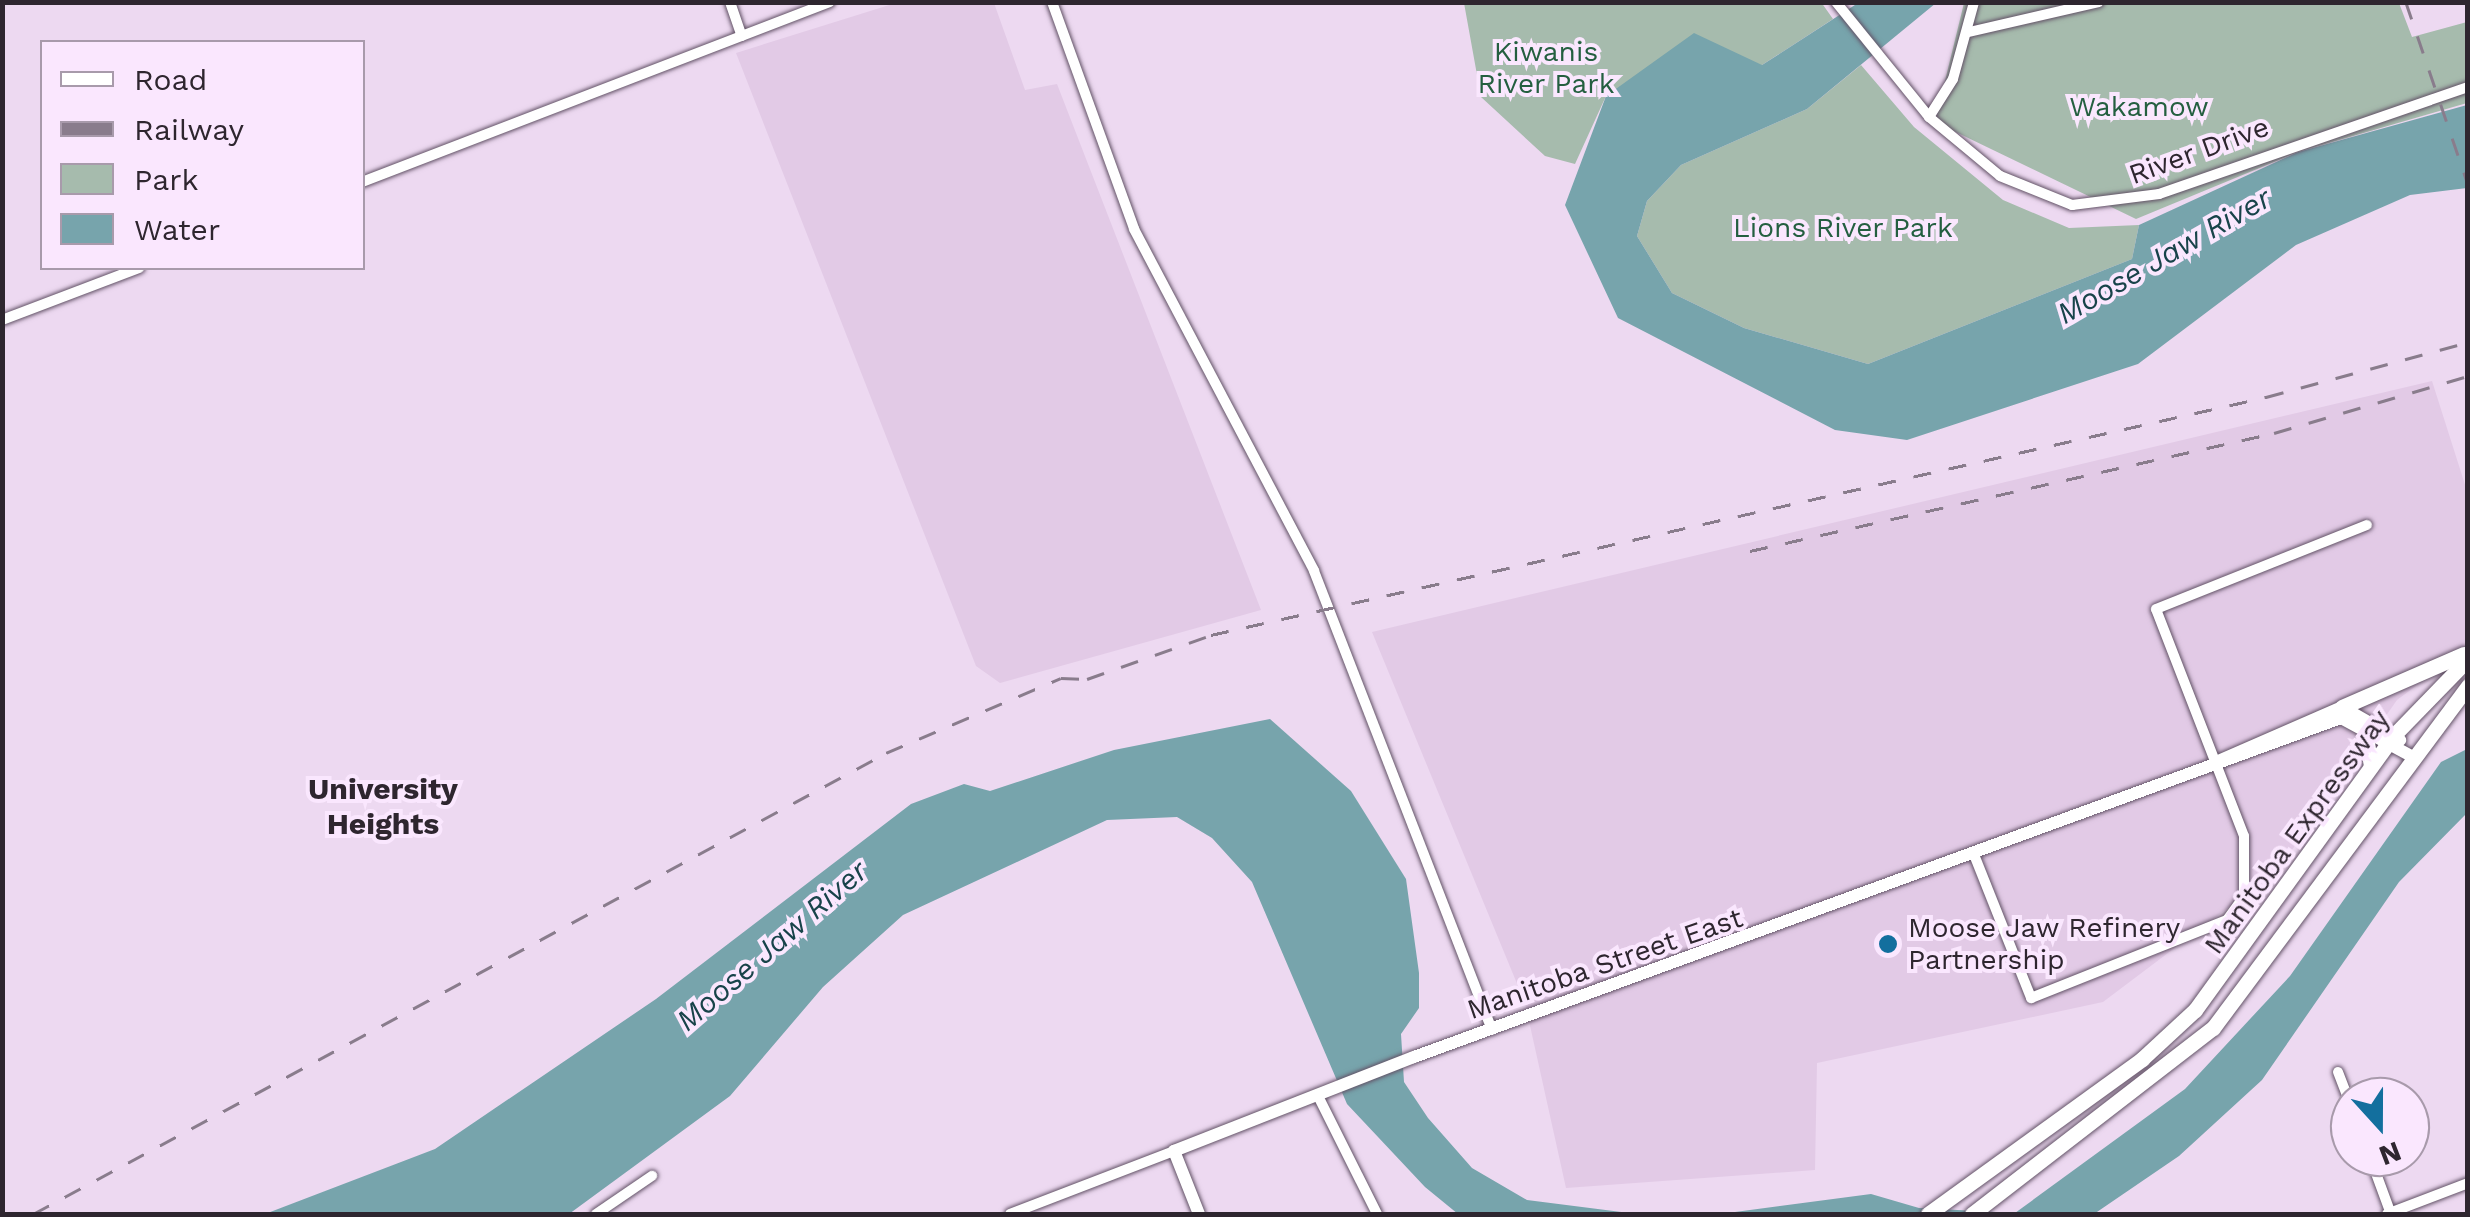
<!DOCTYPE html>
<style>
body{margin:0}
#map{position:relative;width:2470px;height:1217px;overflow:hidden;background:#edd9f1;font-family:"Work Sans",sans-serif}
div>[style]{position:absolute}
.built>*{inset:0;background:#e2cae6}
.green>*{inset:0;background:#a6bbad}
.water>*{inset:0;background:#77a4ac}
.roads{filter:drop-shadow(0 0 2px #625266) drop-shadow(0 0 2px #625266)}
.minor>*{height:10px;margin:-5px;padding:0 5px;transform-origin:5px;border-radius:5px;background:#fff}
.tertiary>*{height:12px;margin:-6px;padding:0 6px;transform-origin:6px;border-radius:6px;background:#fff}
.primary>*{height:15px;margin:-7.5px;padding:0 7.5px;transform-origin:7.5px;border-radius:7.5px;background:#fff}
.rail>*{height:2.5px;margin-top:-1.25px;transform-origin:0;background:repeating-linear-gradient(90deg,#897c8c 0 18px,transparent 0 36px)}
.dots>*{width:28px;height:28px;translate:-50% -50%;box-sizing:border-box;border:5px solid #fae7fe;border-radius:50%}
span{translate:-50% -50%;white-space:nowrap;text-align:center;line-height:1.15;-webkit-text-stroke:8px #fae7fe;paint-order:stroke}
.park-label{font-size:28px;color:#245f40}
.street-label{font-size:28px;color:#2e262f}
.poi-label{font-size:28px;color:#2e262f}
.left{translate:0 -50%;text-align:left}
.water-label{font-size:30px;color:#18434a;font-style:italic}
.neighbourhood-label{font-size:30px;color:#2e262f;font-weight:700}
.frame{position:absolute;inset:0;border:5px solid #2e262f;pointer-events:none}
.legend{position:absolute;left:40px;top:40px;width:325px;height:230px;box-sizing:border-box;background:#fae7fe;border:2px solid #a89aab;margin:0;padding:12px 18px;list-style:none;font-size:30px;color:#2e262f}
.legend li{display:flex;align-items:center;gap:20px;height:50px}
.legend b{width:50px;border:2px solid #a89aab}
.north{position:absolute;left:2330px;top:1077px;width:100px;height:100px;box-sizing:border-box;background:#fae7fe;border:2px solid #a89aab;border-radius:50%;rotate:159deg;font-size:28px;font-weight:700;line-height:40px;text-align:center;color:#2e262f}
.north::after{content:'';display:block;margin:auto;width:35px;height:45px;background:#136f9e;clip-path:polygon(50% 0,100% 100%,50% 72%,0 100%)}
</style>
<div id="map">
<div class="built">
<i style="clip-path:polygon(899px 2px,994px 3px,1025px 90px,1057px 84px,1261px 610px,1000px 683px,976px 666px,736px 53px)"></i>
<i style="clip-path:polygon(2432px 381px,2467px 491px,2467px 648px,2397px 700px,2278px 870px,2103px 1002px,1817px 1063px,1815px 1170px,1566px 1188px,1525px 1003px,1372px 632px)"></i>
</div>
<div class="green">
<i style="clip-path:polygon(1821px 2px,1833px 19px,1762px 65px,1606px 96px,1575px 164px,1545px 156px,1481px 97px,1464px 3px)"></i>
<i style="clip-path:polygon(1964px 3px,2399px 3px,2412px 37px,2467px 22px,2467px 103px,2298px 152px,2136px 219px,1935px 122px)"></i>
<i style="clip-path:polygon(1861px 65px,1914px 127px,2003px 200px,2069px 228px,2139px 225px,2132px 259px,1868px 364px,1744px 328px,1672px 293px,1637px 236px,1647px 201px,1681px 165px,1807px 109px)"></i>
</div>
<div class="water">
<i style="clip-path:polygon(1858px 3px,1936px 3px,1807px 109px,1681px 165px,1647px 201px,1637px 236px,1672px 293px,1744px 328px,1868px 364px,2132px 259px,2139px 225px,2298px 152px,2467px 105px,2467px 188px,2410px 195px,2296px 245px,2138px 364px,1907px 440px,1835px 430px,1618px 318px,1565px 205px,1606px 96px,1694px 33px,1762px 65px)"></i>
<i style="clip-path:polygon(1270px 719px,1351px 791px,1406px 879px,1419px 973px,1419px 1008px,1401px 1034px,1404px 1082px,1428px 1118px,1472px 1168px,1527px 1200px,1637px 1214px,1458px 1214px,1425px 1187px,1347px 1104px,1252px 882px,1212px 838px,1177px 817px,1107px 820px,903px 915px,823px 987px,730px 1096px,569px 1214px,265px 1214px,435px 1149px,656px 999px,911px 804px,964px 784px,990px 791px,1114px 750px)"></i>
<i style="clip-path:polygon(2467px 749px,2467px 813px,2399px 882px,2262px 1080px,2179px 1156px,2094px 1214px,1720px 1214px,1871px 1194px,1919px 1208px,2015px 1213px,2185px 1089px,2290px 976px,2441px 762px)"></i>
</div>
<div class="roads">
<div class="minor">
<i style="left:730px;top:2px;width:36px;rotate:71deg"></i>
<i style="left:1052px;top:2px;width:241px;rotate:70.1deg"></i>
<i style="left:1134px;top:229px;width:386px;rotate:62.2deg"></i>
<i style="left:1314px;top:571px;width:492px;rotate:68.8deg"></i>
<i style="left:1836px;top:2px;width:148px;rotate:51deg"></i>
<i style="left:1929px;top:117px;width:92px;rotate:39.7deg"></i>
<i style="left:2000px;top:176px;width:78px;rotate:21.9deg"></i>
<i style="left:2072px;top:205px;width:88px;rotate:-7.2deg"></i>
<i style="left:2159px;top:194px;width:327px;rotate:-19.1deg"></i>
<i style="left:1969px;top:32px;width:133px;rotate:-13deg"></i>
<i style="left:1929px;top:117px;width:45px;rotate:-57.7deg"></i>
<i style="left:1953px;top:79px;width:80px;rotate:-74.7deg"></i>
<i style="left:362px;top:182px;width:501px;rotate:-21.04deg"></i>
<i style="left:2px;top:320px;width:147px;rotate:-20.8deg"></i>
<i style="left:1975px;top:857px;width:152px;rotate:68.3deg"></i>
<i style="left:2031px;top:998px;width:211px;rotate:-21.7deg"></i>
<i style="left:2227px;top:920px;width:29px;rotate:-54deg"></i>
<i style="left:2244px;top:897px;width:61px;rotate:-90deg"></i>
<i style="left:2244px;top:836px;width:243px;rotate:-111.2deg"></i>
<i style="left:2156px;top:609px;width:227px;rotate:-21.7deg"></i>
<i style="left:2338px;top:1072px;width:33px;rotate:69deg"></i>
<i style="left:1318px;top:1096px;width:132px;rotate:63.4deg"></i>
<i style="left:2370px;top:1157px;width:61px;rotate:69.8deg"></i>
<i style="left:596px;top:1214px;width:68px;rotate:-34.2deg"></i>
<i style="left:1010px;top:1214px;width:176px;rotate:-21deg"></i>
<i style="left:2387px;top:1214px;width:87px;rotate:-20.9deg"></i>
</div>
<div class="tertiary">
<i style="left:2216px;top:762px;width:137px;rotate:-23.6deg"></i>
<i style="left:2342px;top:707px;width:67px;rotate:29.6deg"></i>
<i style="left:1199px;top:1214px;width:68px;rotate:-111.6deg"></i>
<i style="left:1174px;top:1151px;width:258px;rotate:-21.4deg"></i>
<i style="left:1414px;top:1057px;width:987px;rotate:-20.09deg"></i>
<i style="left:2341px;top:718px;width:84px;rotate:28.4deg"></i>
</div>
<div class="primary">
<i style="left:2342px;top:707px;width:133px;rotate:-23.5deg"></i>
<i style="left:2364px;top:726px;width:39px;rotate:80deg"></i>
<i style="left:1928px;top:1214px;width:264px;rotate:-35.9deg"></i>
<i style="left:2142px;top:1059px;width:72px;rotate:-42.8deg"></i>
<i style="left:2195px;top:1010px;width:341px;rotate:-54.1deg"></i>
<i style="left:2395px;top:734px;width:105px;rotate:-45.8deg"></i>
<i style="left:1972px;top:1214px;width:304px;rotate:-37.7deg"></i>
<i style="left:2213px;top:1028px;width:427px;rotate:-53.3deg"></i>
</div>
</div>
<div class="rail">
<i style="left:2406px;top:2px;width:192px;rotate:71.2deg"></i>
<i style="left:1750px;top:551px;width:537px;rotate:-12.69deg"></i>
<i style="left:2274px;top:433px;width:202px;rotate:-16.4deg"></i>
<i style="left:33px;top:1214px;width:970px;rotate:-28.39deg"></i>
<i style="left:886px;top:753px;width:190px;rotate:-23.2deg"></i>
<i style="left:1061px;top:678px;width:26px;rotate:2deg"></i>
<i style="left:1087px;top:679px;width:132px;rotate:-19.5deg"></i>
<i style="left:1211px;top:635px;width:1082px;rotate:-12.71deg"></i>
<i style="left:2266px;top:397px;width:209px;rotate:-15.2deg"></i>
</div>
<div class="dots">
<i style="left:1888px;top:944px;background:#136f9e"></i>
</div>
<div class="park-label">
<span style="left:1546px;top:68px">Kiwanis<br>River Park</span>
<span style="left:2139px;top:107px">Wakamow</span>
<span style="left:1843px;top:228px">Lions River Park</span>
</div>
<div class="street-label">
<span style="left:2199px;top:151px;rotate:-20deg">River Drive</span>
<span style="left:2297px;top:832px;rotate:-54deg">Manitoba Expressway</span>
<span style="left:1605px;top:964px;rotate:-19deg">Manitoba Street East</span>
</div>
<div class="poi-label">
<span class="left" style="left:1908px;top:944px">Moose Jaw Refinery<br>Partnership</span>
</div>
<div class="water-label">
<span style="left:2164px;top:256px;rotate:-30deg">Moose Jaw River</span>
<span style="left:772px;top:946px;rotate:-41deg">Moose Jaw River</span>
</div>
<div class="neighbourhood-label">
<span style="left:383px;top:806px">University<br>Heights</span>
</div>
<div class="frame"></div>
<ul class="legend">
<li><b style="height:12px;background:#fff"></b>Road</li>
<li><b style="height:12px;background:#897c8c"></b>Railway</li>
<li><b style="height:28px;background:#a6bbad"></b>Park</li>
<li><b style="height:28px;background:#77a4ac"></b>Water</li>
</ul>
<div class="north">N</div>
</div>
